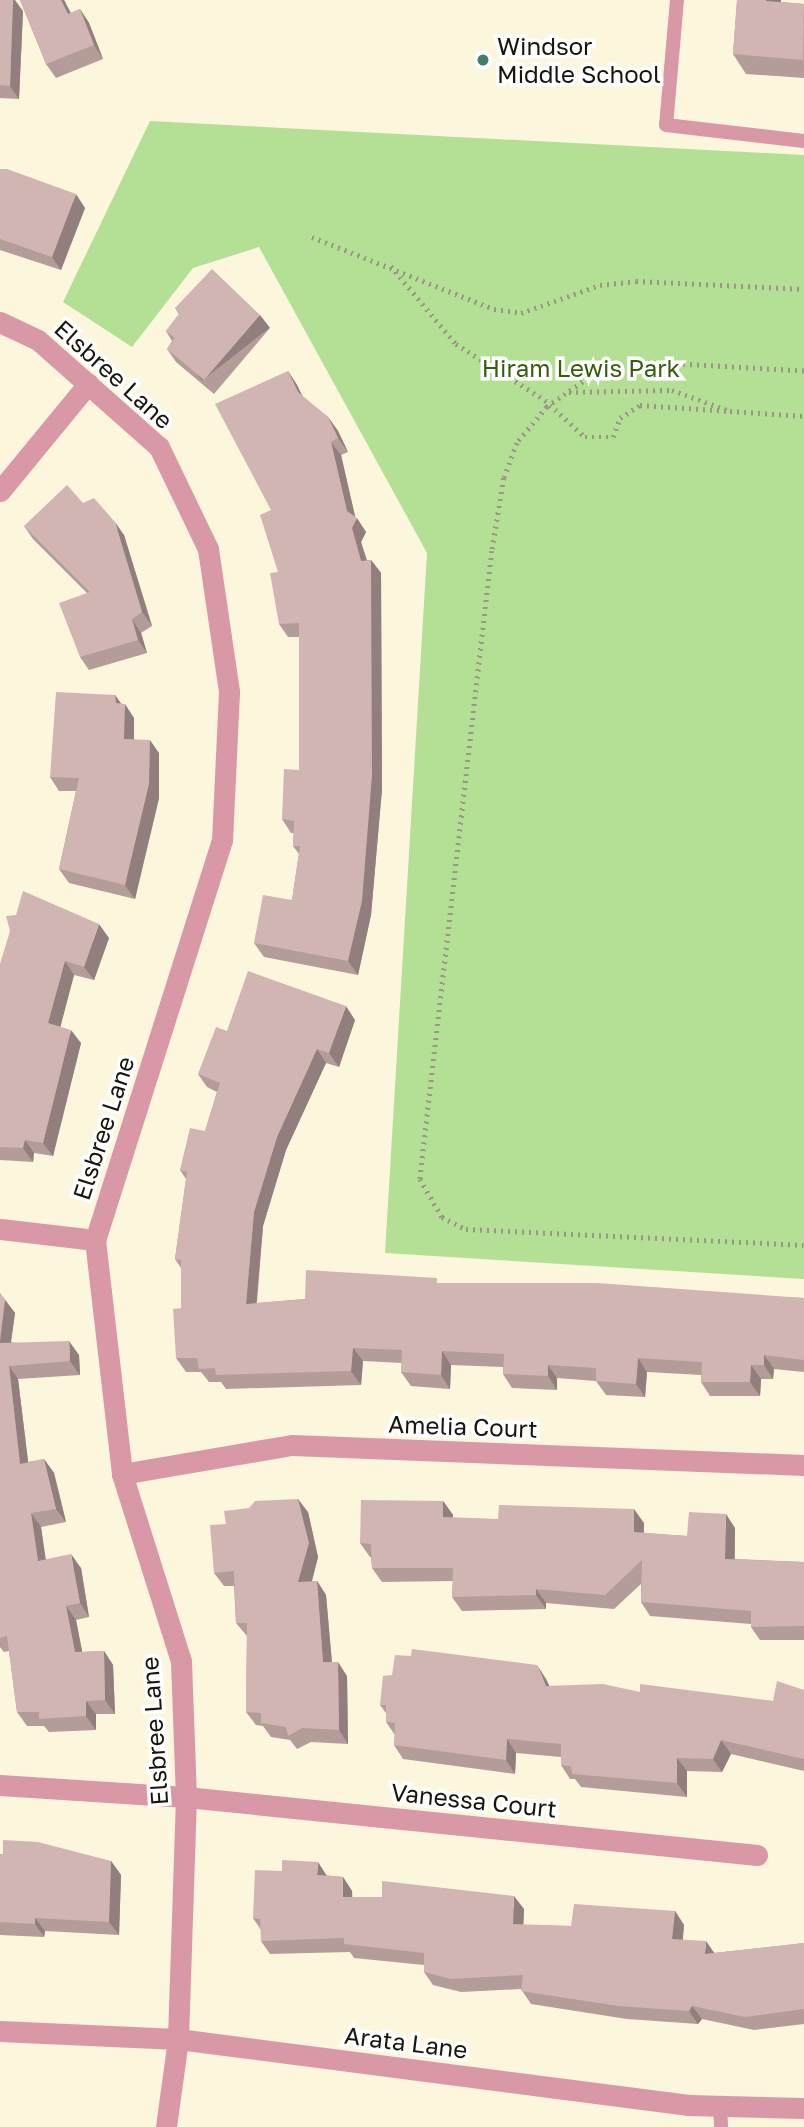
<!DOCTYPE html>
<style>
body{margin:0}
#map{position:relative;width:804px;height:2127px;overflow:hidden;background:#fbf6dc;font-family:"Golos Text",sans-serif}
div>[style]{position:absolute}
.green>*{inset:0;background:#b4e095}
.path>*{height:4.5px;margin-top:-2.25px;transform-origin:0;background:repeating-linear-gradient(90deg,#9a9784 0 2px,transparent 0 7px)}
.service>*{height:14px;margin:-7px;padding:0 7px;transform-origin:7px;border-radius:7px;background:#d898a5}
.minor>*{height:21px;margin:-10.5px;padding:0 10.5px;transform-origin:10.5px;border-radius:10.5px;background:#d898a5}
.tertiary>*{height:21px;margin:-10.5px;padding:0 10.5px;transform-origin:10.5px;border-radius:10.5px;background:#d898a5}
.wall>*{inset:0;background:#b49c99}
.shaded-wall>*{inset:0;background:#927f7d;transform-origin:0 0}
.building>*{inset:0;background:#d1b5b2}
.dots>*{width:19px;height:19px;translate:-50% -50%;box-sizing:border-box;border:4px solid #fff;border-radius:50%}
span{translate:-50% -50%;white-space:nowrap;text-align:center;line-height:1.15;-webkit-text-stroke:7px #fff;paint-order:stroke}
.poi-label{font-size:24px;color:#17150c}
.left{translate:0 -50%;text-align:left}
.park-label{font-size:24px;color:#355d0c}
.street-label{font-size:24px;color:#17150c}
</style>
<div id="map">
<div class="green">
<i style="clip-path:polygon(150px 121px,804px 155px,804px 1279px,385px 1253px,427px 553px,259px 247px,193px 268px,132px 347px,63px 302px)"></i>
</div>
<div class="path">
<i style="left:312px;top:237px;width:196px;rotate:21.6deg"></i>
<i style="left:494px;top:309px;width:27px;rotate:8deg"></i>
<i style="left:521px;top:313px;width:84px;rotate:-19.5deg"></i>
<i style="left:600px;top:285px;width:36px;rotate:-6deg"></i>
<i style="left:636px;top:281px;width:168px;rotate:2.7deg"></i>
<i style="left:391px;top:266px;width:102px;rotate:50.2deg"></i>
<i style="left:456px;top:344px;width:105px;rotate:32.2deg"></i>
<i style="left:545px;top:400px;width:54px;rotate:42.8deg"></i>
<i style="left:585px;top:437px;width:28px"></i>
<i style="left:613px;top:437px;width:20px;rotate:-70deg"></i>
<i style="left:620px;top:418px;width:24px;rotate:-33deg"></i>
<i style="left:640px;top:405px;width:90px;rotate:3.8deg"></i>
<i style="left:804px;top:371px;width:161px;rotate:-176.8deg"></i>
<i style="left:643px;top:362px;width:44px;rotate:169.5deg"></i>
<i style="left:600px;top:370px;width:65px;rotate:145.1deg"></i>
<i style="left:547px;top:407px;width:47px;rotate:129.8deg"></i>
<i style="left:517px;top:443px;width:37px;rotate:110deg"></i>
<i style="left:504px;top:478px;width:74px;rotate:99.3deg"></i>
<i style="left:492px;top:551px;width:632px;rotate:96.54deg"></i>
<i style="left:420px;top:1179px;width:44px;rotate:59.9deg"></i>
<i style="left:442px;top:1217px;width:27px;rotate:27deg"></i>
<i style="left:466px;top:1229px;width:338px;rotate:2.7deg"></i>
<i style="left:569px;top:392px;width:103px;rotate:-1.1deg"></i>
<i style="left:672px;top:390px;width:62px;rotate:19.9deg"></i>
<i style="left:730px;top:411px;width:74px;rotate:3.9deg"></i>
</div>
<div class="service">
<i style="left:677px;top:0;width:125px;rotate:95deg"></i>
<i style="left:666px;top:125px;width:139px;rotate:6.6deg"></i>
<i style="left:720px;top:2106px;width:21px;rotate:87deg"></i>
</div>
<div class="minor">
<i style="left:0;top:322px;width:42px;rotate:25.3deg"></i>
<i style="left:38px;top:340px;width:162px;rotate:41.5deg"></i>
<i style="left:159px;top:447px;width:113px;rotate:64.3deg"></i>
<i style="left:208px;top:549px;width:145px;rotate:81.6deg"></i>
<i style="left:229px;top:692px;width:148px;rotate:92.7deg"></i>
<i style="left:222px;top:840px;width:420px;rotate:107.6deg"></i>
<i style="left:95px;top:1240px;width:236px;rotate:83.4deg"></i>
<i style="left:122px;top:1474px;width:196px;rotate:72.5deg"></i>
<i style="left:181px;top:1661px;width:136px;rotate:87.9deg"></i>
<i style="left:186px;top:1797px;width:242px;rotate:91.9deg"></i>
<i style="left:178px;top:2039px;width:89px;rotate:97.8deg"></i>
<i style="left:0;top:491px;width:139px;rotate:-50.6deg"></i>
<i style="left:0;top:1229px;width:96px;rotate:6.6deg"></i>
<i style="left:122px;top:1474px;width:172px;rotate:-9.7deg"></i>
<i style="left:292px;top:1445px;width:512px;rotate:2.24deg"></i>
<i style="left:0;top:1785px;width:186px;rotate:3.7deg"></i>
<i style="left:186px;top:1797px;width:574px;rotate:5.8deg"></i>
</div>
<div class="tertiary">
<i style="left:0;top:2031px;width:178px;rotate:2.6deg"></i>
<i style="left:178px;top:2039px;width:515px;rotate:7.36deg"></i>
<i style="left:689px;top:2105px;width:115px;rotate:1.5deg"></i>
</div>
<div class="wall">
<i style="clip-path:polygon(0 0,23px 11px,19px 99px,0 98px)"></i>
<i style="clip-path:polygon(20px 0,64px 0,71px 13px,80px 9px,89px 23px,103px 59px,56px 78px,46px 64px)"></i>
<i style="clip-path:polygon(737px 0,781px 0,781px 2px,804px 4px,804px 78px,746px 74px,733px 54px)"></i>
<i style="clip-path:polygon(0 169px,85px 208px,61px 270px,0 250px)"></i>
<i style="clip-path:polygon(175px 308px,270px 328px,214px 394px,176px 362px,167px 349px,172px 341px,166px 331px,179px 314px)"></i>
<i style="clip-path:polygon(288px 371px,297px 385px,303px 397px,328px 417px,338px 431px,348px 452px,341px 455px,355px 517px,366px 532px,361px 542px,367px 560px,371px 560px,381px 573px,382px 789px,371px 915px,358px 975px,264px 957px,254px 943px,292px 900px,299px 854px,293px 846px,294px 833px,291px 833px,282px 819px,299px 770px,299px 637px,288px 637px,279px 624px,278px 572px,271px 510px)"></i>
<i style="clip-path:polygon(83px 503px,124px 535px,152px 626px,141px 633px,147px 653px,89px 670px,80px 657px,87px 593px,33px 539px,24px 526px)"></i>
<i style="clip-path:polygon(115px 695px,121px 704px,134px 718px,134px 739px,159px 753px,159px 798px,135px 899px,69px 883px,59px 869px,76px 791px,59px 791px,50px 777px)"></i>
<i style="clip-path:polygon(109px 938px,94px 980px,74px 975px,60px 1027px,81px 1043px,53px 1156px,34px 1153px,33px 1162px,0 1160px,0 964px)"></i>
<i style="clip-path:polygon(355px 1020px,339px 1067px,326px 1063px,286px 1150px,263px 1226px,257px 1303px,305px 1299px,441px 1283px,804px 1298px,804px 1372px,774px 1369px,773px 1379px,761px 1379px,760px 1396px,710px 1396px,701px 1382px,701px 1375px,647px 1372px,645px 1397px,606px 1395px,596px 1381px,557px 1378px,557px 1390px,512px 1388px,503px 1374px,503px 1367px,451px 1365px,450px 1389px,411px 1386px,401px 1372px,402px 1363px,363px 1361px,361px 1385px,226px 1389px,221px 1382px,209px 1382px,201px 1372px,186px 1372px,176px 1358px,181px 1308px,181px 1268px,175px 1259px,186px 1179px,180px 1170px,205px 1131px,217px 1092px,207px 1087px,198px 1074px)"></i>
<i style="clip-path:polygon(0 1293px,15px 1313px,11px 1342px,79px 1355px,80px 1375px,18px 1379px,28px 1462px,44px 1459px,54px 1473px,66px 1522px,41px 1527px,45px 1559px,81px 1568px,89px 1617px,76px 1620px,82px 1652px,104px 1651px,113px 1665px,115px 1714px,96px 1714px,96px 1730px,49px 1732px,44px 1726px,27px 1726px,17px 1712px,9px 1651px,4px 1652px,0 1647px)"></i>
<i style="clip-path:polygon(443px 1501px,453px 1515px,452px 1518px,644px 1523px,644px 1533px,687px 1536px,735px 1528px,735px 1559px,804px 1562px,804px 1640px,760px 1640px,751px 1627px,751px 1624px,650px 1616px,641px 1602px,641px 1584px,614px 1609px,546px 1603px,546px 1609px,462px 1611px,452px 1597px,453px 1581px,382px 1582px,372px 1568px,371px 1557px,370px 1557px,360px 1543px)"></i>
<i style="clip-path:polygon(249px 1508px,308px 1512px,318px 1557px,312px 1581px,317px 1581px,326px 1595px,332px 1662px,347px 1676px,348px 1744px,311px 1742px,297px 1749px,290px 1740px,271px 1737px,263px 1726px,256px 1725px,246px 1712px,247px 1636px,236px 1623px,234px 1586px,224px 1586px,214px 1573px,226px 1524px)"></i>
<i style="clip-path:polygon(546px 1679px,549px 1686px,773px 1701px,804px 1690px,804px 1771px,731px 1754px,722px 1772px,687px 1771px,687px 1797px,581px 1787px,575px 1779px,570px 1779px,561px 1765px,561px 1757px,516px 1753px,515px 1774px,403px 1759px,394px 1745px,395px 1735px,386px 1722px,386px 1713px,380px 1705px)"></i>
<i style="clip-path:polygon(0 1854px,111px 1861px,121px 1875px,119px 1935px,45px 1931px,44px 1937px,0 1935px)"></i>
<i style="clip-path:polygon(282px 1871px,343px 1877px,352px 1891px,352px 1897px,524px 1909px,523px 1925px,571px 1926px,675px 1911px,684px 1925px,683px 1940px,714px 1953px,804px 1943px,804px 2024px,754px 2030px,702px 2019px,698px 2024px,627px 2019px,531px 2004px,521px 1989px,461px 1992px,433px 1985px,424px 1972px,424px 1965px,354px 1958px,350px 1952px,270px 1954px,261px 1941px,261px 1930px,253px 1918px)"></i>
</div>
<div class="shaded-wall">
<i style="clip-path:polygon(13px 0,15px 0,23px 11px,19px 99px,10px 86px)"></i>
<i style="clip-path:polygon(61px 0,64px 0,78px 28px,68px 14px)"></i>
<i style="clip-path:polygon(766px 0,781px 0,779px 20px)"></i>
<i style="clip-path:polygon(80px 9px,89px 23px,103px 59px,94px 45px)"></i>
<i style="clip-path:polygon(76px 194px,85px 208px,61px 270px,52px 257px)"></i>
<i style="left:260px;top:315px;width:16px;height:86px;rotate:52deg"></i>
<i style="clip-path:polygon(288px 371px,297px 385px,307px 406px,298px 392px)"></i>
<i style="clip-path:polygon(328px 417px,338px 431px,348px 452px,338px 438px)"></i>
<i style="clip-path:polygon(331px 442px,341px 455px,356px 520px,357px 518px,366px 532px,361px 542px,371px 575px,361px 561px,347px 511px)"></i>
<i style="clip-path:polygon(115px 522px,124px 535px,152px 626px,142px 612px)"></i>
<i style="clip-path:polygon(371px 560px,381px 573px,382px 789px,371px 915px,358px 975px,348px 961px)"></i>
<i style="clip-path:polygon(132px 619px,141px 633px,147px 653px,138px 640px)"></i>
<i style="clip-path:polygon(115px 695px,125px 709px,125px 704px,134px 718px,134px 752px,124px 739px,116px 703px)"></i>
<i style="clip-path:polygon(150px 740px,159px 753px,159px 798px,135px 899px,125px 885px)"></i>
<i style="clip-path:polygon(99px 924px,109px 938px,94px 980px,84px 967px)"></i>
<i style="clip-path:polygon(65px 961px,74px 975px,58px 1036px,48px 1023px)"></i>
<i style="clip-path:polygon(346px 1006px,355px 1020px,339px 1067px,329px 1053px)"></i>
<i style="clip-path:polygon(71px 1030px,81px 1043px,53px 1156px,43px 1143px)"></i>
<i style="clip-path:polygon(317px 1049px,326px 1063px,286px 1150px,263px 1226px,255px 1317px,246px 1304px,254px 1212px,277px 1137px)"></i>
<i style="clip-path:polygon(25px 1140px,34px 1153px,33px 1162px,23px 1148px)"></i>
<i style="clip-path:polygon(5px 1300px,15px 1313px,9px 1356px,0 1343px)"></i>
<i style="clip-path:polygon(69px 1341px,79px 1355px,80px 1375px,70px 1361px)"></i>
<i style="clip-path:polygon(353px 1348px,363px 1361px,361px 1385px,351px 1371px)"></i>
<i style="clip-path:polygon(442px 1351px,451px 1365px,450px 1389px,441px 1375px)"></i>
<i style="clip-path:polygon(764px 1355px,774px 1369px,773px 1379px,764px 1365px)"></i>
<i style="clip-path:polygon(638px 1358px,647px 1372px,645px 1397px,636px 1384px)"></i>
<i style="clip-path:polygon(548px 1365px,557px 1378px,557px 1390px,548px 1376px)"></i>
<i style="clip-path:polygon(751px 1365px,761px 1379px,760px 1396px,750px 1382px)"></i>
<i style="clip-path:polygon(9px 1366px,18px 1379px,30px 1477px,20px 1464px)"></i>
<i style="clip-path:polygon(44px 1459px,54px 1473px,66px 1522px,56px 1509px)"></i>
<i style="clip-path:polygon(298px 1499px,308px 1512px,318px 1557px,308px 1596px,298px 1582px)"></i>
<i style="clip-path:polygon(443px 1501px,453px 1515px,452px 1531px,443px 1517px)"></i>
<i style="clip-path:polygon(634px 1509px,644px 1523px,643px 1546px,634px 1532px)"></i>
<i style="clip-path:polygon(31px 1513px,41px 1527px,48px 1574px,38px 1561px)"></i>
<i style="clip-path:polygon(726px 1514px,735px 1528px,734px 1572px,725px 1559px)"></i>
<i style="clip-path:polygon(71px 1554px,81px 1568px,89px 1617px,80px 1603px)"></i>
<i style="clip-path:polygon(317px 1581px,326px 1595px,333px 1676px,323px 1662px)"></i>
<i style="clip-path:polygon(536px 1589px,546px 1603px,546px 1609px,536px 1595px)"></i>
<i style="clip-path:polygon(66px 1606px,76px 1620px,85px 1666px,75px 1652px)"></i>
<i style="clip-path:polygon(104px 1651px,113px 1665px,115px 1714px,105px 1700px)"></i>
<i style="clip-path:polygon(338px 1662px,347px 1676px,348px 1744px,339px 1730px)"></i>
<i style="clip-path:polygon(537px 1665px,546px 1679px,556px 1699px,546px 1686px)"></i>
<i style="clip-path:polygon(86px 1701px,96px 1714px,96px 1730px,86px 1716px)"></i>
<i style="clip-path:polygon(507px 1739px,516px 1753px,515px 1774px,506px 1760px)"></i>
<i style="clip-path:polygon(721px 1740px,731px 1754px,722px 1772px,713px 1759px)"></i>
<i style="clip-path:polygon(677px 1758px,687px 1771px,687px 1797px,677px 1783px)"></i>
<i style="clip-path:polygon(111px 1861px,121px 1875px,119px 1935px,109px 1922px)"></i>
<i style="clip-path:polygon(318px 1862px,327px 1876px,317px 1875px)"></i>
<i style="clip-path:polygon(343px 1877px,352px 1891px,353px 1910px,343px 1897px)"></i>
<i style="clip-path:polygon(514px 1896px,524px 1909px,523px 1938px,513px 1924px)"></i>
<i style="clip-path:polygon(675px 1911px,684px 1925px,681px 1953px,672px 1939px)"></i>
<i style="clip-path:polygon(35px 1918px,45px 1931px,44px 1937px,35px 1924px)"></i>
<i style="clip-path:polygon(706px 1941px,715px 1954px,705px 1954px)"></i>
<i style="clip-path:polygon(692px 2006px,702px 2019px,698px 2024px,689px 2011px)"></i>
</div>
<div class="building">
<i style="clip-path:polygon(0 0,13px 0,10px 86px,0 85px)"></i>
<i style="clip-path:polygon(20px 0,61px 0,68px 14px,80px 9px,94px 45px,46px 64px)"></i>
<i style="clip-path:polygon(737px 0,766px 0,766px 1px,804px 4px,803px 60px,733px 54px)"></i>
<i style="clip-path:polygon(0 169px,7px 169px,76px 194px,52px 257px,0 239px)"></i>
<i style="clip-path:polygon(212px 269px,260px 315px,204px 380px,167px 349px,175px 338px,166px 331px,180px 313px,175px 308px)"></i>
<i style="clip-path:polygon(288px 371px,298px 392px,328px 417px,338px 438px,331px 442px,347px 511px,357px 518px,352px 528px,361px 561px,371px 560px,372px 775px,362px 901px,348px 961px,254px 943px,263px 895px,292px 900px,300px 846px,293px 846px,294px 821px,282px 819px,284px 769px,299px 770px,299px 623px,279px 624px,270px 573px,278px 572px,260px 515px,271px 510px,215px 404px)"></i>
<i style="clip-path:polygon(67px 485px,83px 503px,94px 498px,115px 522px,142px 612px,132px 619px,138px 640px,80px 657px,59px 603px,90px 592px,24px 526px)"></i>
<i style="clip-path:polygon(56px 692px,115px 695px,116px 703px,125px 704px,124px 739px,150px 740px,149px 784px,125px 885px,59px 869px,79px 778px,50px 777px)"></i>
<i style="clip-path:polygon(23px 891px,99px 924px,84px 967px,65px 961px,48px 1023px,71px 1030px,43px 1143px,25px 1140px,23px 1148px,0 1147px,0 964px,10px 931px,6px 916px,16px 915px)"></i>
<i style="clip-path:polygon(248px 971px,346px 1006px,329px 1053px,317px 1049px,277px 1137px,254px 1212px,246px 1304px,305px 1299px,306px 1270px,437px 1278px,437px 1283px,597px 1283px,804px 1298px,804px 1360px,764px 1355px,764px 1365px,751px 1365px,750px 1382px,701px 1382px,702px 1362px,638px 1358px,636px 1384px,596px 1381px,596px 1368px,548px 1365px,548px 1376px,503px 1374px,504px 1354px,442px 1351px,441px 1375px,401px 1372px,402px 1350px,353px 1348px,351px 1371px,216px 1375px,215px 1368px,199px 1369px,197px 1358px,176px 1358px,173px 1309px,181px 1308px,181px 1260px,175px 1259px,187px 1172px,180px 1170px,190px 1128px,205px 1131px,220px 1083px,198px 1074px,216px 1027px,227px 1031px)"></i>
<i style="clip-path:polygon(0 1293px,5px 1300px,0 1339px)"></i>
<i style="clip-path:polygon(69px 1341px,70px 1361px,9px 1366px,20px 1464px,44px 1459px,56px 1509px,31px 1513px,38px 1561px,71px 1554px,80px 1603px,66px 1606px,75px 1652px,104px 1651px,105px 1700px,86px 1701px,86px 1716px,39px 1719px,39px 1712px,17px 1712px,7px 1636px,0 1638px,0 1343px)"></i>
<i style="clip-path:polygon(298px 1499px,309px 1543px,298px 1582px,317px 1581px,323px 1662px,338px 1662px,339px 1730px,302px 1728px,288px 1736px,286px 1727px,261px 1723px,261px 1713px,246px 1712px,247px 1623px,236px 1623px,234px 1571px,214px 1573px,210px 1525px,226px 1524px,224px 1511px,249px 1508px,255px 1501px)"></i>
<i style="clip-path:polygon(361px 1500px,443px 1501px,443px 1517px,498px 1519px,499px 1505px,634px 1509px,634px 1532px,687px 1536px,689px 1512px,726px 1514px,725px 1559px,804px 1562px,804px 1626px,751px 1627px,751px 1611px,641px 1602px,642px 1560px,605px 1595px,536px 1589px,536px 1595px,452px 1597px,453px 1568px,372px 1568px,371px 1544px,360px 1543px)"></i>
<i style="clip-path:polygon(412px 1649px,537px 1665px,546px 1686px,603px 1684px,640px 1692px,640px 1684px,773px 1701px,777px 1681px,804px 1690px,804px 1759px,721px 1740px,713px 1759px,677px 1758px,677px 1783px,572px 1774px,571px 1766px,561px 1765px,561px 1744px,507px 1739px,506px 1760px,394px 1745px,395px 1723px,386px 1722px,386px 1705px,380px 1705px,383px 1676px,392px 1675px,395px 1655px,411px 1656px)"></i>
<i style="clip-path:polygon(3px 1840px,38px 1842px,111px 1861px,109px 1922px,35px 1918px,35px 1924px,0 1922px,0 1854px,3px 1854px)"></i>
<i style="clip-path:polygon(282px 1860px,318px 1862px,317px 1875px,343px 1877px,343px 1897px,382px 1897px,382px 1881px,514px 1896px,513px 1924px,571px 1926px,574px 1904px,675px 1911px,672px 1939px,706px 1941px,705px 1954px,804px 1943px,804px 2009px,745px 2017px,692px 2006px,689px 2011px,618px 2006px,521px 1991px,523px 1975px,451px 1979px,424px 1972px,424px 1953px,344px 1944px,344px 1938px,261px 1941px,260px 1919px,253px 1918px,255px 1870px,282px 1871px)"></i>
</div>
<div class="dots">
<i style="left:483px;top:60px;background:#417f6c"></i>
</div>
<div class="poi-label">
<span class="left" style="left:497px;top:60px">Windsor<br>Middle School</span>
</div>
<div class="park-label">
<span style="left:581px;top:368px">Hiram Lewis Park</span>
</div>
<div class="street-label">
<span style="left:114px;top:374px;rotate:42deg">Elsbree Lane</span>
<span style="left:103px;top:1128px;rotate:-72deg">Elsbree Lane</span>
<span style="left:463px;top:1426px;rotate:2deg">Amelia Court</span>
<span style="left:154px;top:1731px;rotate:-94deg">Elsbree Lane</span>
<span style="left:474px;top:1800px;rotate:6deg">Vanessa Court</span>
<span style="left:406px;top:2042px;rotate:7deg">Arata Lane</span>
</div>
</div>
